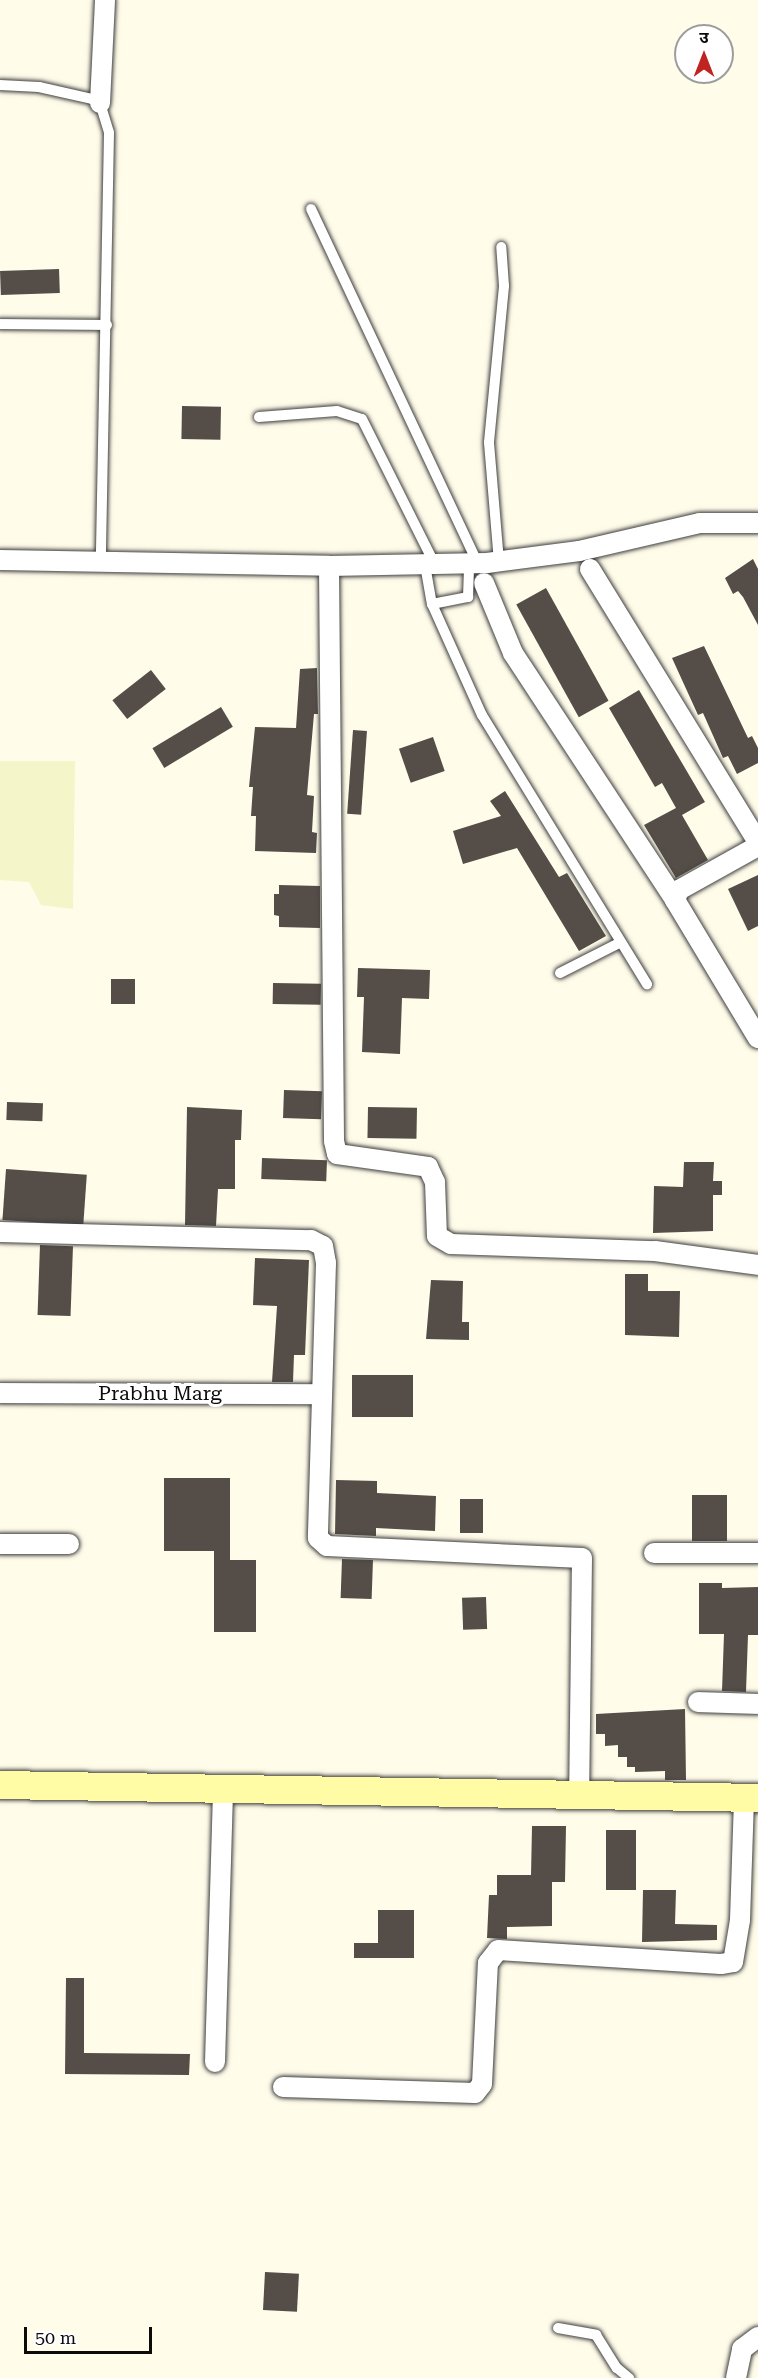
<!DOCTYPE html>
<meta charset="utf-8">
<style>
body{margin:0}
#map{position:relative;width:758px;height:2378px;overflow:hidden;background:#fffcea;font-family:"Roboto Serif","Noto Sans Devanagari",serif}
div>[style]{position:absolute}
.farmland>*{inset:0;background:#f5f5ca}
.building>*{inset:0;background:#544d48;transform-origin:0 0}
.roads{filter:drop-shadow(0 0 2px #3e3e3e) drop-shadow(0 0 2px #3e3e3e)}
.lane>*{height:10px;margin:-5px;padding:0 5px;transform-origin:5px;border-radius:5px;background:#fff}
.street>*{height:20px;margin:-10px;padding:0 10px;transform-origin:10px;border-radius:10px;background:#fff}
.secondary>*{height:28px;margin:-14px;padding:0 14px;transform-origin:14px;border-radius:14px;background:#fffca5}
span{translate:-50% -50%;white-space:nowrap;text-align:center;line-height:1.15;-webkit-text-stroke:6px #fff;paint-order:stroke}
.street-label{font-size:20px;color:#0b0b0b}
.north{position:absolute;left:674px;top:24px;width:60px;height:60px;box-sizing:border-box;background:#fff;border:2px solid #9d9d9d;border-radius:50%;rotate:0deg;font-size:16px;font-weight:700;line-height:24px;text-align:center;color:#0b0b0b}
.north::after{content:'';display:block;margin:auto;width:21px;height:27px;background:#bf2420;clip-path:polygon(50% 0,100% 100%,50% 72%,0 100%)}
.scale{position:absolute;left:24px;top:2327px;width:128px;height:27px;box-sizing:border-box;border:3px solid #0b0b0b;border-top:0;padding-left:8px;font-size:18px;line-height:21px;white-space:nowrap;color:#0b0b0b;-webkit-text-stroke:4px #fff;paint-order:stroke}
</style>
<div id="map">
<div class="farmland">
<i style="clip-path:polygon(0 761px,75px 761px,73px 909px,41px 905px,29px 882px,0 880px)"></i>
</div>
<div class="building">
<i style="left:59px;top:269px;width:24px;height:59px;rotate:88deg"></i>
<i style="left:182px;top:406px;width:39px;height:33px;rotate:1deg"></i>
<i style="clip-path:polygon(753px 559px,758px 569px,758px 625px,743px 597px,738px 591px,733px 594px,725px 578px)"></i>
<i style="left:546px;top:588px;width:129px;height:34px;rotate:61deg"></i>
<i style="clip-path:polygon(704px 646px,748px 738px,752px 736px,758px 748px,758px 763px,737px 774px,728px 756px,723px 758px,703px 713px,698px 715px,672px 658px)"></i>
<i style="clip-path:polygon(317px 668px,318px 714px,314px 714px,307px 795px,314px 796px,312px 832px,317px 833px,316px 853px,255px 851px,256px 816px,251px 816px,253px 787px,249px 787px,255px 727px,296px 728px,300px 669px)"></i>
<i style="left:151px;top:670px;width:24px;height:49px;rotate:52deg"></i>
<i style="clip-path:polygon(639px 690px,705px 802px,682px 815px,708px 860px,676px 878px,644px 825px,676px 808px,662px 783px,655px 787px,609px 708px)"></i>
<i style="left:221px;top:707px;width:23px;height:80px;rotate:59deg"></i>
<i style="left:353px;top:730px;width:14px;height:84px;rotate:4deg"></i>
<i style="left:433px;top:737px;width:36px;height:36px;rotate:71deg"></i>
<i style="clip-path:polygon(505px 791px,559px 877px,567px 873px,606px 936px,579px 951px,517px 848px,463px 864px,453px 831px,501px 816px,490px 801px)"></i>
<i style="clip-path:polygon(758px 875px,758px 926px,748px 931px,728px 889px)"></i>
<i style="clip-path:polygon(279px 885px,320px 886px,320px 928px,279px 927px,279px 916px,274px 915px,274px 894px,279px 894px)"></i>
<i style="clip-path:polygon(358px 968px,430px 970px,429px 999px,402px 998px,400px 1054px,362px 1052px,364px 997px,357px 997px)"></i>
<i style="left:111px;top:979px;width:24px;height:25px"></i>
<i style="left:273px;top:983px;width:48px;height:21px;rotate:1deg"></i>
<i style="left:284px;top:1090px;width:38px;height:28px;rotate:2deg"></i>
<i style="left:7px;top:1102px;width:36px;height:18px;rotate:2deg"></i>
<i style="clip-path:polygon(187px 1107px,242px 1110px,241px 1140px,235px 1140px,235px 1189px,218px 1189px,216px 1226px,185px 1225px)"></i>
<i style="left:368px;top:1107px;width:49px;height:31px;rotate:1deg"></i>
<i style="left:262px;top:1158px;width:65px;height:21px;rotate:2deg"></i>
<i style="clip-path:polygon(684px 1162px,714px 1162px,713px 1181px,722px 1181px,722px 1195px,713px 1195px,713px 1231px,653px 1233px,654px 1186px,683px 1187px)"></i>
<i style="left:6px;top:1169px;width:81px;height:51px;rotate:4deg"></i>
<i style="left:40px;top:1245px;width:33px;height:70px;rotate:2deg"></i>
<i style="clip-path:polygon(255px 1258px,309px 1260px,305px 1355px,294px 1355px,293px 1382px,272px 1382px,277px 1306px,253px 1305px)"></i>
<i style="clip-path:polygon(625px 1274px,648px 1274px,648px 1291px,680px 1291px,679px 1337px,625px 1335px)"></i>
<i style="clip-path:polygon(431px 1280px,463px 1281px,462px 1322px,469px 1322px,469px 1340px,426px 1339px)"></i>
<i style="left:352px;top:1375px;width:61px;height:42px"></i>
<i style="clip-path:polygon(164px 1478px,230px 1478px,230px 1560px,256px 1560px,256px 1632px,214px 1632px,214px 1551px,164px 1551px)"></i>
<i style="clip-path:polygon(336px 1480px,377px 1481px,377px 1493px,436px 1496px,435px 1531px,376px 1528px,376px 1536px,335px 1534px)"></i>
<i style="left:692px;top:1495px;width:35px;height:46px"></i>
<i style="left:460px;top:1499px;width:23px;height:34px"></i>
<i style="left:342px;top:1559px;width:31px;height:39px;rotate:2deg"></i>
<i style="clip-path:polygon(699px 1583px,722px 1583px,722px 1588px,758px 1587px,758px 1635px,748px 1635px,746px 1692px,722px 1691px,724px 1634px,699px 1634px)"></i>
<i style="left:486px;top:1597px;width:32px;height:24px;rotate:88deg"></i>
<i style="clip-path:polygon(685px 1709px,686px 1780px,665px 1780px,665px 1771px,635px 1772px,635px 1767px,627px 1767px,627px 1757px,618px 1757px,618px 1745px,605px 1746px,605px 1734px,596px 1734px,596px 1714px)"></i>
<i style="clip-path:polygon(532px 1826px,566px 1826px,565px 1882px,552px 1882px,552px 1926px,507px 1927px,507px 1939px,487px 1938px,489px 1895px,497px 1895px,497px 1875px,531px 1875px)"></i>
<i style="left:606px;top:1830px;width:30px;height:60px"></i>
<i style="clip-path:polygon(643px 1890px,676px 1890px,675px 1924px,717px 1925px,717px 1940px,642px 1942px)"></i>
<i style="clip-path:polygon(378px 1910px,414px 1910px,414px 1958px,354px 1958px,354px 1943px,378px 1943px)"></i>
<i style="clip-path:polygon(66px 1978px,84px 1978px,84px 2053px,190px 2054px,189px 2075px,65px 2074px)"></i>
<i style="left:265px;top:2272px;width:34px;height:38px;rotate:3deg"></i>
</div>
<div class="roads">
<div class="lane">
<i style="left:0;top:85px;width:39px;rotate:3deg"></i>
<i style="left:39px;top:87px;width:54px;rotate:12.8deg"></i>
<i style="left:92px;top:99px;width:9px;rotate:27deg"></i>
<i style="left:100px;top:103px;width:31px;rotate:73deg"></i>
<i style="left:109px;top:133px;width:428px;rotate:91.1deg"></i>
<i style="left:311px;top:209px;width:392px;rotate:64.8deg"></i>
<i style="left:0;top:324px;width:107px;rotate:0.5deg"></i>
<i style="left:259px;top:417px;width:78px;rotate:-4.4deg"></i>
<i style="left:337px;top:411px;width:26px;rotate:18deg"></i>
<i style="left:362px;top:419px;width:163px;rotate:63.4deg"></i>
<i style="left:499px;top:562px;width:120px;rotate:-94.8deg"></i>
<i style="left:489px;top:442px;width:157px;rotate:-84.5deg"></i>
<i style="left:504px;top:286px;width:39px;rotate:-94deg"></i>
<i style="left:425px;top:565px;width:40px;rotate:80deg"></i>
<i style="left:432px;top:604px;width:122px;rotate:65.8deg"></i>
<i style="left:482px;top:715px;width:316px;rotate:58.5deg"></i>
<i style="left:432px;top:604px;width:37px;rotate:-11deg"></i>
<i style="left:468px;top:597px;width:33px;rotate:-88deg"></i>
<i style="left:560px;top:973px;width:68px;rotate:-26.9deg"></i>
<i style="left:558px;top:2328px;width:39px;rotate:10deg"></i>
<i style="left:596px;top:2335px;width:39px;rotate:58deg"></i>
<i style="left:617px;top:2368px;width:16px;rotate:40deg"></i>
</div>
<div class="street">
<i style="left:100px;top:103px;width:103px;rotate:-87.2deg"></i>
<i style="left:0;top:560px;width:329px;rotate:1deg"></i>
<i style="left:329px;top:566px;width:158px;rotate:-1.1deg"></i>
<i style="left:487px;top:563px;width:93px;rotate:-7.4deg"></i>
<i style="left:579px;top:551px;width:124px;rotate:-13deg"></i>
<i style="left:700px;top:523px;width:58px"></i>
<i style="left:329px;top:566px;width:575px;rotate:89.5deg"></i>
<i style="left:334px;top:1141px;width:13px;rotate:77deg"></i>
<i style="left:337px;top:1154px;width:92px;rotate:8.1deg"></i>
<i style="left:428px;top:1167px;width:17px;rotate:65deg"></i>
<i style="left:435px;top:1182px;width:54px;rotate:87.9deg"></i>
<i style="left:437px;top:1236px;width:16px;rotate:30deg"></i>
<i style="left:451px;top:1244px;width:204px;rotate:2deg"></i>
<i style="left:655px;top:1251px;width:104px;rotate:7.7deg"></i>
<i style="left:590px;top:569px;width:321px;rotate:58.4deg"></i>
<i style="left:484px;top:583px;width:76px;rotate:67.5deg"></i>
<i style="left:513px;top:653px;width:295px;rotate:56.7deg"></i>
<i style="left:758px;top:846px;width:90px;rotate:150.9deg"></i>
<i style="left:679px;top:890px;width:11px;rotate:112deg"></i>
<i style="left:675px;top:900px;width:161px;rotate:59deg"></i>
<i style="left:0;top:1232px;width:311px;rotate:1.5deg"></i>
<i style="left:311px;top:1240px;width:13px;rotate:27deg"></i>
<i style="left:323px;top:1246px;width:17px;rotate:80deg"></i>
<i style="left:326px;top:1263px;width:275px;rotate:91.7deg"></i>
<i style="left:318px;top:1538px;width:12px;rotate:42deg"></i>
<i style="left:327px;top:1546px;width:255px;rotate:2.7deg"></i>
<i style="left:582px;top:1558px;width:237px;rotate:90.7deg"></i>
<i style="left:0;top:1393px;width:321px;rotate:0.2deg"></i>
<i style="left:0;top:1544px;width:69px"></i>
<i style="left:654px;top:1553px;width:104px"></i>
<i style="left:698px;top:1702px;width:60px;rotate:1.9deg"></i>
<i style="left:215px;top:2062px;width:273px;rotate:-88.3deg"></i>
<i style="left:283px;top:2087px;width:192px;rotate:1.8deg"></i>
<i style="left:475px;top:2093px;width:11px;rotate:-52deg"></i>
<i style="left:482px;top:2084px;width:121px;rotate:-87.2deg"></i>
<i style="left:488px;top:1963px;width:16px;rotate:-52deg"></i>
<i style="left:498px;top:1950px;width:223px;rotate:3.6deg"></i>
<i style="left:721px;top:1964px;width:12px;rotate:-9deg"></i>
<i style="left:733px;top:1962px;width:43px;rotate:-80.5deg"></i>
<i style="left:740px;top:1920px;width:122px;rotate:-88.1deg"></i>
<i style="left:736px;top:2378px;width:30px;rotate:-78deg"></i>
<i style="left:742px;top:2349px;width:20px;rotate:-37deg"></i>
</div>
<div class="secondary">
<i style="left:0;top:1785px;width:758px;rotate:0.98deg"></i>
</div>
</div>
<div class="street-label">
<span style="left:160px;top:1393px">Prabhu Marg</span>
</div>
<div class="north">उ</div>
<div class="scale">50 m</div>
</div>
